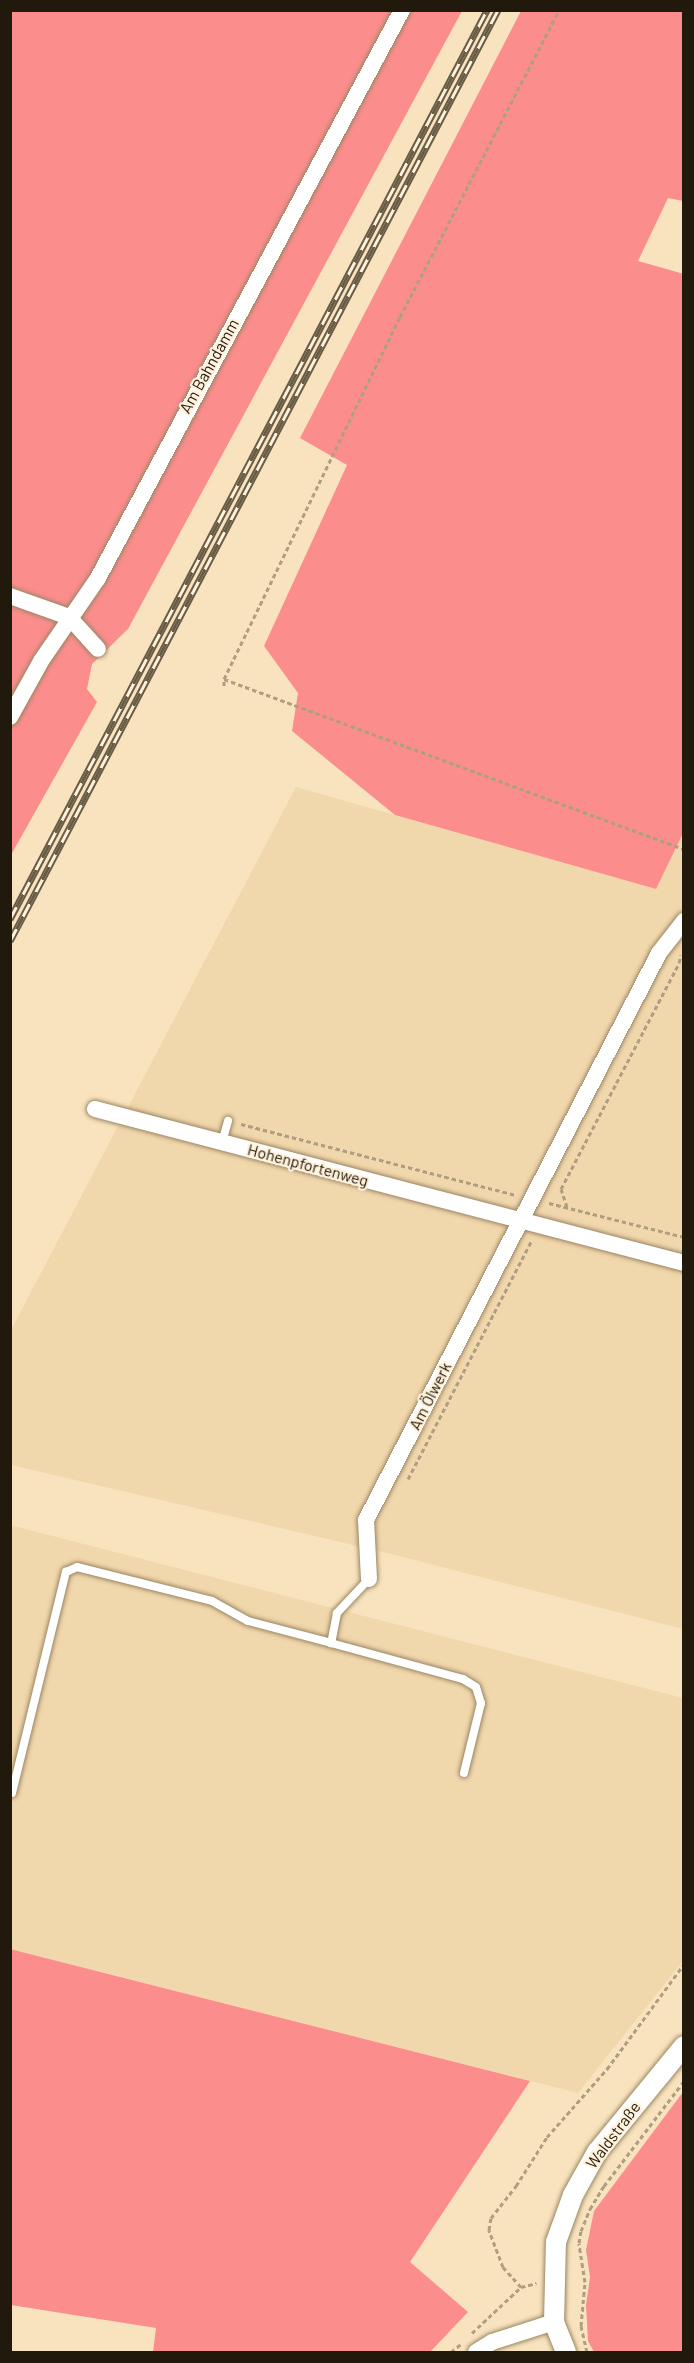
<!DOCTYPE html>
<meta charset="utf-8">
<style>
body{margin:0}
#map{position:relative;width:694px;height:2363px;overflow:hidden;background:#f9e3be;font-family:Barlow,sans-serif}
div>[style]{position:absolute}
.built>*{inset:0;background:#f1d7ac}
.forest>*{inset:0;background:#fc8d8d}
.path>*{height:3px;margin-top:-1.5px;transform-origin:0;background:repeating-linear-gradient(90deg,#af9e81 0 4.5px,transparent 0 7.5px)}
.roads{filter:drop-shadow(0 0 2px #9a8664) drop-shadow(0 0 2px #9a8664)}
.service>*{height:8px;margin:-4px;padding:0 4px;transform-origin:4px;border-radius:4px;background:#fff}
.minor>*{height:16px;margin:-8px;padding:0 8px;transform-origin:8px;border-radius:8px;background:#fff}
.tertiary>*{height:20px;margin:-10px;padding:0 10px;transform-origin:10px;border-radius:10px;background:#fff}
.rail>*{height:7px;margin-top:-3.5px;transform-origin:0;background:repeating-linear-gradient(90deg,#fff1db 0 14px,#685c46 0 28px);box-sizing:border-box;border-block:2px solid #685c46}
span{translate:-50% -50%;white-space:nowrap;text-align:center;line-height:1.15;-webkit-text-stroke:4.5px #fff1db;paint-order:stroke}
.street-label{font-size:16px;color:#21190b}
.frame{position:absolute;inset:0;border:12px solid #21190b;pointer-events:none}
</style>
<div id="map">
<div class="built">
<i style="clip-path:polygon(296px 787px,655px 889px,683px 831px,683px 1629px,383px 1552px,11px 1465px,11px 1330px)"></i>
<i style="clip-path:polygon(10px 1525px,683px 1698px,683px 1961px,578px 2093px,11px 1949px)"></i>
</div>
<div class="forest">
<i style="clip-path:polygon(11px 11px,462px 11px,128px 629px,92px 664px,87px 689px,97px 702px,11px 855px)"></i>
<i style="clip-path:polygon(521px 11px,683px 11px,683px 201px,668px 198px,638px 261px,684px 274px,684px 831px,656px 889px,395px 815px,292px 731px,298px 693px,264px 646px,347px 465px,300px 438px)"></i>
<i style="clip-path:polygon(10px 1949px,530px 2081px,410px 2262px,468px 2312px,430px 2352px,153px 2352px,156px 2328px,11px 2305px)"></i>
<i style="clip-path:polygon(683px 2092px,683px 2352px,594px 2352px,588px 2341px,586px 2305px,590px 2277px,586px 2250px,594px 2211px)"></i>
</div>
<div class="path">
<i style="left:224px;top:679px;width:403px;rotate:-64.1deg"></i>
<i style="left:400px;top:317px;width:346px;rotate:-62.6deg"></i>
<i style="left:224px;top:686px;width:7px;rotate:-90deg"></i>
<i style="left:224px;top:679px;width:490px;rotate:20.3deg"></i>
<i style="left:241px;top:1124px;width:284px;rotate:14.5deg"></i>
<i style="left:549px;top:1203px;width:139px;rotate:14.1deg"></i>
<i style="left:567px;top:1207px;width:19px;rotate:-108deg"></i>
<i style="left:561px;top:1189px;width:255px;rotate:-62.4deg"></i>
<i style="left:679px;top:963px;width:8px;rotate:-76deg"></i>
<i style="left:408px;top:1479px;width:269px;rotate:-62.6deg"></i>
<i style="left:521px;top:2287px;width:27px;rotate:-132deg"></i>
<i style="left:503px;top:2267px;width:40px;rotate:-111deg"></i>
<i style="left:489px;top:2230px;width:12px;rotate:-81deg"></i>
<i style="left:491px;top:2218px;width:41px;rotate:-52deg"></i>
<i style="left:516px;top:2186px;width:58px;rotate:-57.7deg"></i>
<i style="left:547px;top:2137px;width:91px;rotate:-48.6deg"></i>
<i style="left:607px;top:2069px;width:130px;rotate:-53.7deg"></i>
<i style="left:472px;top:2333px;width:67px;rotate:-43.2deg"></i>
<i style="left:521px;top:2287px;width:16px;rotate:-14deg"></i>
<i style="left:451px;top:2352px;width:13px;rotate:-39deg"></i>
<i style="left:587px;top:2352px;width:27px;rotate:-103deg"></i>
<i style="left:581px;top:2326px;width:44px;rotate:-84.8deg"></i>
<i style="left:585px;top:2282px;width:39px;rotate:-99deg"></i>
<i style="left:579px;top:2243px;width:12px;rotate:-81deg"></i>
<i style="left:581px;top:2231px;width:24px;rotate:-68deg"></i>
<i style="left:590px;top:2209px;width:27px;rotate:-59deg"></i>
<i style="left:604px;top:2186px;width:132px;rotate:-52.7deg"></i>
</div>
<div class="roads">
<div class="service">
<i style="left:222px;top:1142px;width:22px;rotate:-74deg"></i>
<i style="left:369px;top:1579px;width:47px;rotate:133.3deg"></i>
<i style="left:337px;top:1613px;width:31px;rotate:101deg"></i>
<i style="left:331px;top:1643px;width:137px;rotate:15.3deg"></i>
<i style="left:463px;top:1679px;width:15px;rotate:32deg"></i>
<i style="left:476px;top:1687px;width:17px;rotate:73deg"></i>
<i style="left:481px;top:1703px;width:72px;rotate:103.7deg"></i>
<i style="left:12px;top:1793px;width:228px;rotate:-76.3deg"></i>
<i style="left:66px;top:1572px;width:12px;rotate:-24deg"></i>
<i style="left:77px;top:1567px;width:139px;rotate:14.1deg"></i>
<i style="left:212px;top:1601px;width:41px;rotate:29.1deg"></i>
<i style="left:248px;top:1621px;width:86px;rotate:14.8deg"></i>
</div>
<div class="minor">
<i style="left:10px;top:596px;width:63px;rotate:19.6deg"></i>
<i style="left:69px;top:617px;width:43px;rotate:47.8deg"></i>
<i style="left:10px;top:717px;width:64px;rotate:-61deg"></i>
<i style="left:41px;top:661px;width:101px;rotate:-55.5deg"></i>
<i style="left:98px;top:578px;width:644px;rotate:-61.84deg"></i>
<i style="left:95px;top:1109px;width:609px;rotate:14.65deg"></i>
<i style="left:369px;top:1579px;width:59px;rotate:-92.9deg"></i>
<i style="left:366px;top:1520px;width:638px;rotate:-62.67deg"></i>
<i style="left:659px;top:953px;width:41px;rotate:-52deg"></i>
<i style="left:476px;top:2352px;width:19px;rotate:-32deg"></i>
<i style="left:492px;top:2342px;width:65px;rotate:-17.9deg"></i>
</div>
<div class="tertiary">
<i style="left:566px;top:2352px;width:32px;rotate:-112deg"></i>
<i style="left:554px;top:2322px;width:80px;rotate:-88.6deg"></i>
<i style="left:556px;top:2242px;width:50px;rotate:-70.1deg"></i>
<i style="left:573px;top:2195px;width:49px;rotate:-60.8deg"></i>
<i style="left:597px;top:2152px;width:137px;rotate:-50.6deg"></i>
</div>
</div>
<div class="rail">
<i style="left:10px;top:919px;width:1027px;rotate:-62.31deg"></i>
<i style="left:10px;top:941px;width:1051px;rotate:-62.34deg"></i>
</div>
<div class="street-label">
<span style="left:209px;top:366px;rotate:-61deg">Am Bahndamm</span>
<span style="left:308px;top:1165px;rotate:15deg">Hohenpfortenweg</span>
<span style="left:430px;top:1396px;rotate:-63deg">Am Ölwerk</span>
<span style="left:613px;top:2135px;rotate:-53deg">Waldstraße</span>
</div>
<div class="frame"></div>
</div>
